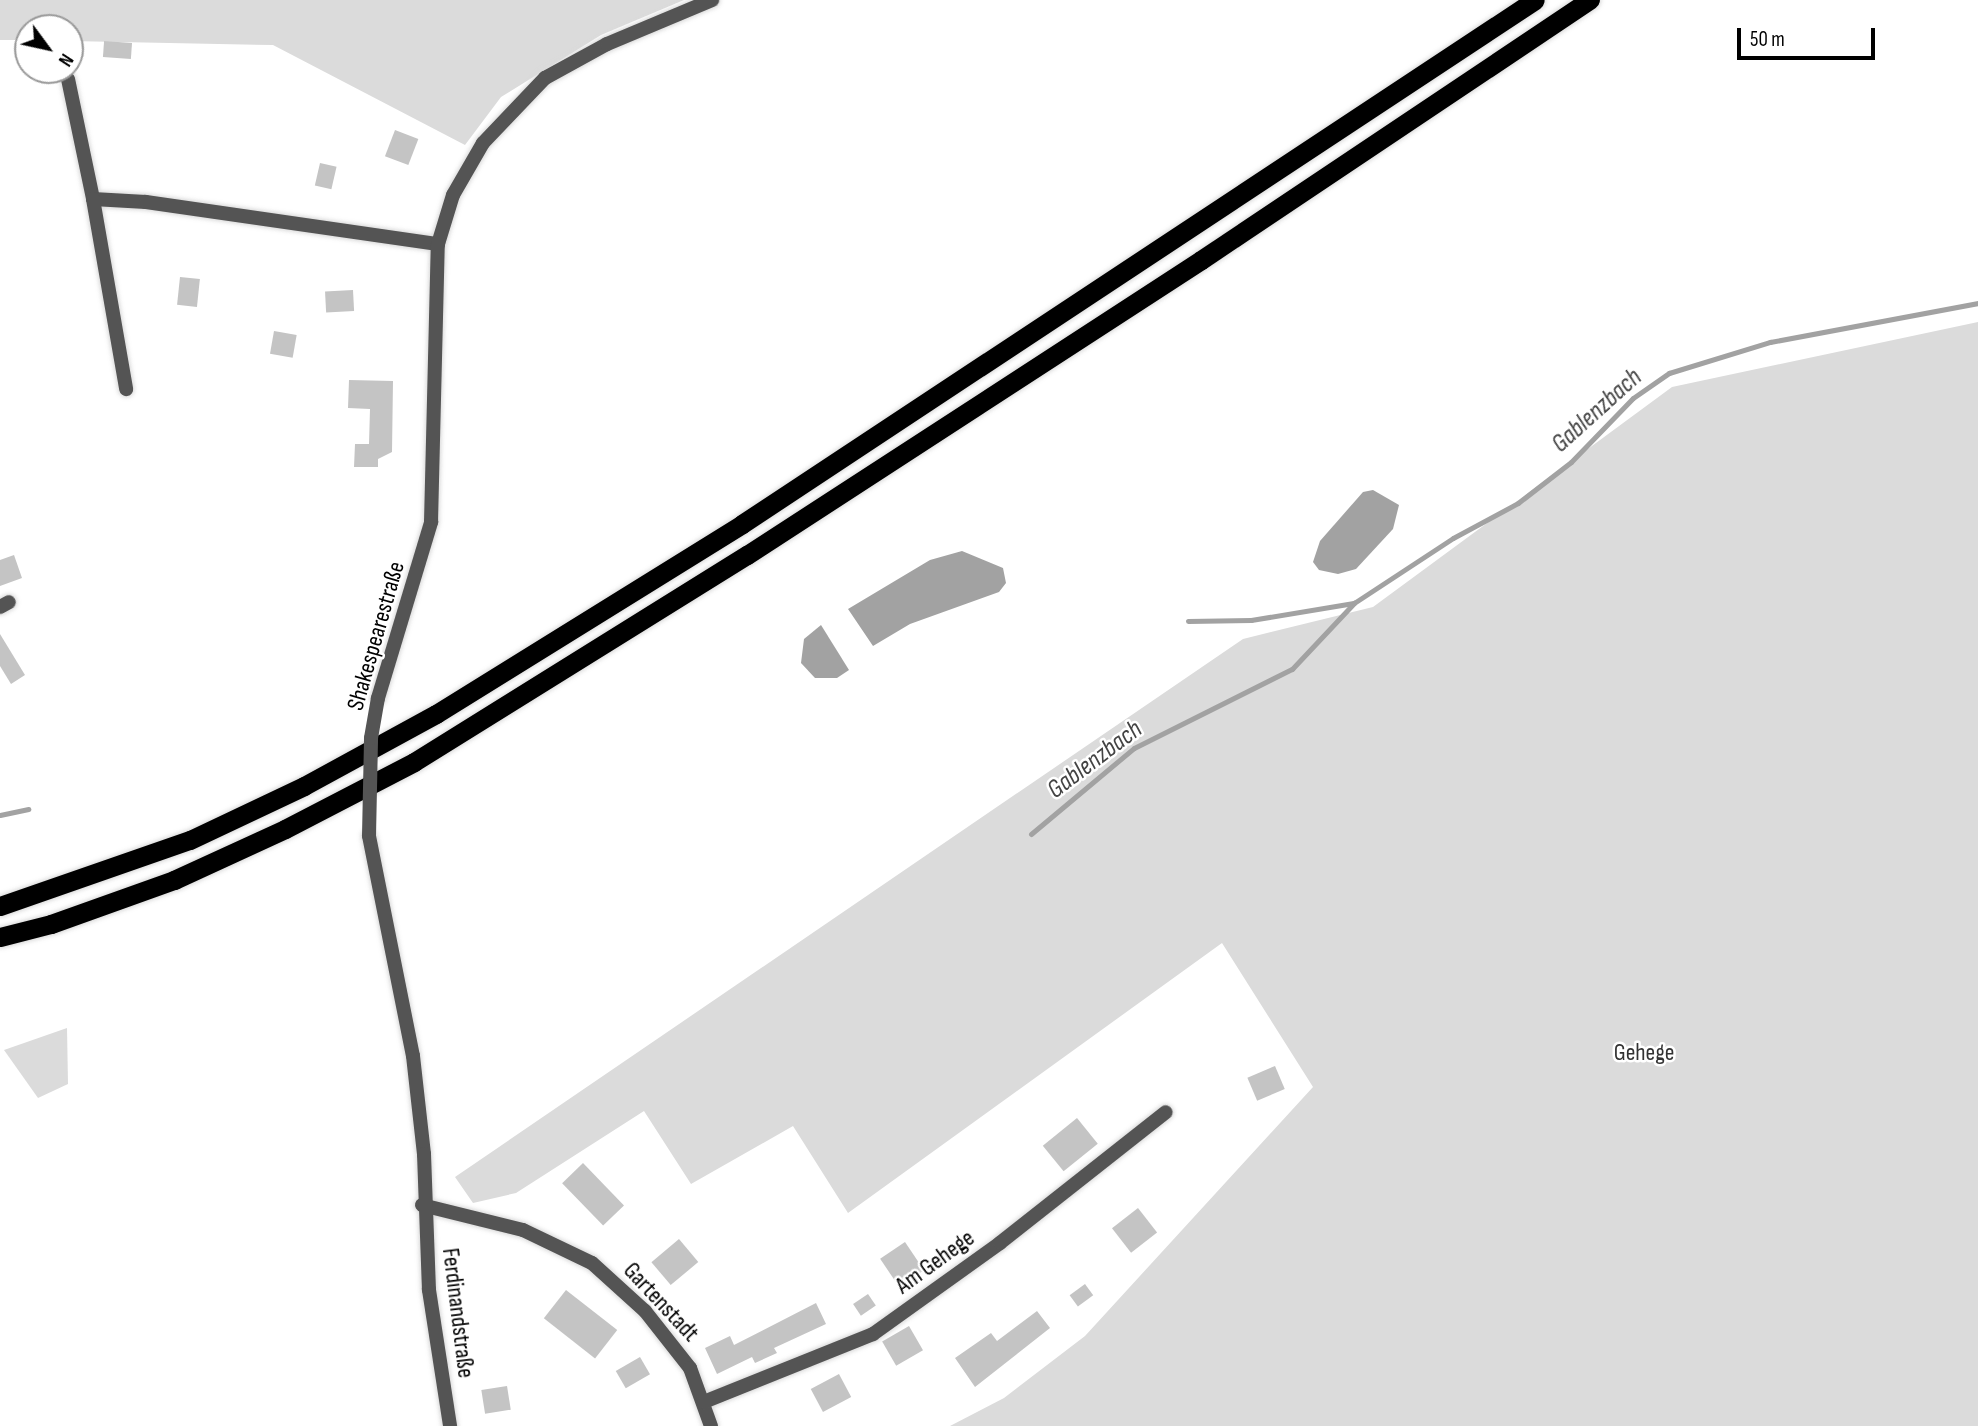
<!DOCTYPE html>
<meta charset="utf-8">
<style>
body{margin:0}
#map{position:relative;width:1978px;height:1426px;overflow:hidden;background:#fff;font-family:"Sofia Sans Condensed",sans-serif}
div>[style]{position:absolute}
.green>*{inset:0;background:#dbdbdb}
.water>*{inset:0;background:#a2a2a2}
.stream>*{height:5px;margin:-2.5px;padding:0 2.5px;transform-origin:2.5px;border-radius:2.5px;background:#a2a2a2}
.building>*{inset:0;background:#c4c4c4;transform-origin:0 0}
.roads{filter:drop-shadow(0 0 2px #dbdbdb) drop-shadow(0 0 2px #dbdbdb)}
.minor>*{height:14px;margin:-7px;padding:0 7px;transform-origin:7px;border-radius:7px;background:#545454}
.tertiary>*{height:14px;margin:-7px;padding:0 7px;transform-origin:7px;border-radius:7px;background:#545454}
.trunk>*{height:19px;margin:-9.5px;padding:0 9.5px;transform-origin:9.5px;border-radius:9.5px;background:#000}
.tertiary-bridge>*{height:14px;margin:-7px;padding:0 7px;transform-origin:7px;border-radius:7px;background:#545454}
span{translate:-50% -50%;white-space:nowrap;text-align:center;line-height:1.15;-webkit-text-stroke:5px #fff;paint-order:stroke}
.street-label{font-size:24px;color:#000}
.park-label{font-size:24px;color:#323232}
.water-label{font-size:26px;color:#434343;font-style:italic}
.north{position:absolute;left:14px;top:14px;width:70px;height:70px;box-sizing:border-box;background:#fff;border:2px solid #999;border-radius:50%;rotate:123deg;font-size:19px;font-weight:700;line-height:28px;text-align:center;color:#000}
.north::after{content:'';display:block;margin:auto;width:24px;height:32px;background:#000;clip-path:polygon(50% 0,100% 100%,50% 72%,0 100%)}
.scale{position:absolute;left:1737px;top:28px;width:138px;height:32px;box-sizing:border-box;border:4px solid #000;border-top:0;padding-left:9px;font-size:21px;line-height:24px;white-space:nowrap;color:#000;-webkit-text-stroke:5px #fff;paint-order:stroke}
</style>
<div id="map">
<div class="green">
<i style="clip-path:polygon(0 0,684px 0,601px 35px,501px 97px,465px 145px,273px 45px,70px 41px,70px 28px,28px 28px,28px 40px,0 40px)"></i>
<i style="clip-path:polygon(1978px 322px,1978px 1426px,950px 1426px,1004px 1398px,1085px 1336px,1313px 1087px,1222px 943px,848px 1213px,793px 1126px,691px 1184px,644px 1111px,516px 1193px,473px 1203px,455px 1177px,1243px 639px,1373px 607px,1672px 387px)"></i>
<i style="clip-path:polygon(67px 1028px,68px 1084px,38px 1098px,4px 1050px)"></i>
</div>
<div class="water">
<i style="clip-path:polygon(1373px 490px,1399px 505px,1393px 529px,1356px 569px,1338px 574px,1319px 570px,1313px 562px,1320px 541px,1363px 492px)"></i>
<i style="clip-path:polygon(962px 551px,1003px 568px,1006px 583px,999px 592px,910px 624px,873px 646px,848px 609px,930px 560px)"></i>
<i style="clip-path:polygon(821px 625px,849px 670px,837px 678px,815px 678px,801px 663px,804px 639px)"></i>
</div>
<div class="stream">
<i style="left:1188px;top:621px;width:63px;rotate:-0.9deg"></i>
<i style="left:1251px;top:620px;width:104px;rotate:-9.4deg"></i>
<i style="left:0;top:815px;width:29px;rotate:-12deg"></i>
<i style="left:1031px;top:834px;width:134px;rotate:-39.9deg"></i>
<i style="left:1134px;top:748px;width:177px;rotate:-26.6deg"></i>
<i style="left:1292px;top:669px;width:91px;rotate:-46.8deg"></i>
<i style="left:1354px;top:603px;width:118px;rotate:-33.3deg"></i>
<i style="left:1453px;top:538px;width:74px;rotate:-28.3deg"></i>
<i style="left:1518px;top:503px;width:67px;rotate:-37.7deg"></i>
<i style="left:1571px;top:462px;width:89px;rotate:-45.9deg"></i>
<i style="left:1633px;top:398px;width:44px;rotate:-34.8deg"></i>
<i style="left:1669px;top:373px;width:106px;rotate:-17.1deg"></i>
<i style="left:1770px;top:342px;width:212px;rotate:-10.6deg"></i>
</div>
<div class="building">
<i style="left:132px;top:43px;width:16px;height:28px;rotate:94deg"></i>
<i style="left:395px;top:130px;width:25px;height:28px;rotate:21deg"></i>
<i style="left:320px;top:163px;width:17px;height:23px;rotate:13deg"></i>
<i style="left:180px;top:277px;width:20px;height:28px;rotate:6deg"></i>
<i style="left:353px;top:290px;width:21px;height:28px;rotate:87deg"></i>
<i style="left:274px;top:331px;width:23px;height:23px;rotate:10deg"></i>
<i style="clip-path:polygon(349px 380px,393px 381px,392px 452px,378px 459px,378px 467px,354px 467px,355px 444px,369px 444px,370px 409px,348px 408px)"></i>
<i style="clip-path:polygon(14px 555px,22px 578px,0 586px,0 560px)"></i>
<i style="clip-path:polygon(0 634px,25px 675px,11px 684px,0 666px)"></i>
<i style="left:1275px;top:1066px;width:25px;height:30px;rotate:67deg"></i>
<i style="left:1077px;top:1118px;width:33px;height:44px;rotate:51deg"></i>
<i style="left:583px;top:1163px;width:59px;height:29px;rotate:46deg"></i>
<i style="left:1138px;top:1208px;width:31px;height:33px;rotate:52deg"></i>
<i style="left:679px;top:1239px;width:30px;height:36px;rotate:50deg"></i>
<i style="left:905px;top:1242px;width:34px;height:30px;rotate:56deg"></i>
<i style="left:1085px;top:1284px;width:14px;height:19px;rotate:54deg"></i>
<i style="left:566px;top:1290px;width:65px;height:36px;rotate:38deg"></i>
<i style="left:868px;top:1294px;width:14px;height:18px;rotate:56deg"></i>
<i style="clip-path:polygon(816px 1303px,826px 1324px,774px 1348px,777px 1353px,755px 1363px,752px 1357px,717px 1374px,705px 1348px,730px 1336px,734px 1345px)"></i>
<i style="clip-path:polygon(1037px 1311px,1050px 1328px,975px 1387px,955px 1358px,991px 1333px,997px 1341px)"></i>
<i style="left:909px;top:1326px;width:28px;height:31px;rotate:60deg"></i>
<i style="left:640px;top:1357px;width:20px;height:28px;rotate:60deg"></i>
<i style="left:839px;top:1374px;width:26px;height:32px;rotate:62deg"></i>
<i style="left:507px;top:1386px;width:24px;height:26px;rotate:81deg"></i>
</div>
<div class="roads">
<div class="minor">
<i style="left:68px;top:79px;width:123px;rotate:78.2deg"></i>
<i style="left:93px;top:199px;width:53px;rotate:3.2deg"></i>
<i style="left:146px;top:202px;width:295px;rotate:8.2deg"></i>
<i style="left:93px;top:199px;width:193px;rotate:80.1deg"></i>
<i style="left:0;top:607px;width:10px;rotate:-29deg"></i>
<i style="left:422px;top:1205px;width:104px;rotate:13.9deg"></i>
<i style="left:523px;top:1230px;width:76px;rotate:25.6deg"></i>
<i style="left:592px;top:1263px;width:72px;rotate:42.2deg"></i>
<i style="left:645px;top:1311px;width:73px;rotate:51.7deg"></i>
<i style="left:690px;top:1368px;width:62px;rotate:70.1deg"></i>
<i style="left:704px;top:1402px;width:182px;rotate:-21.9deg"></i>
<i style="left:873px;top:1334px;width:156px;rotate:-35.6deg"></i>
<i style="left:1000px;top:1243px;width:211px;rotate:-38.3deg"></i>
</div>
<div class="tertiary">
<i style="left:378px;top:698px;width:184px;rotate:-73.2deg"></i>
<i style="left:431px;top:522px;width:278px;rotate:-88.6deg"></i>
<i style="left:438px;top:244px;width:51px;rotate:-73deg"></i>
<i style="left:453px;top:195px;width:60px;rotate:-60deg"></i>
<i style="left:483px;top:143px;width:90px;rotate:-46.4deg"></i>
<i style="left:545px;top:78px;width:71px;rotate:-28.7deg"></i>
<i style="left:607px;top:44px;width:114px;rotate:-22.7deg"></i>
<i style="left:369px;top:836px;width:224px;rotate:78.7deg"></i>
<i style="left:413px;top:1056px;width:99px;rotate:83.6deg"></i>
<i style="left:424px;top:1154px;width:136px;rotate:87.9deg"></i>
<i style="left:429px;top:1290px;width:138px;rotate:81.2deg"></i>
</div>
<div class="trunk">
<i style="left:0;top:906px;width:201px;rotate:-19.2deg"></i>
<i style="left:190px;top:840px;width:126px;rotate:-25.3deg"></i>
<i style="left:304px;top:786px;width:150px;rotate:-28.6deg"></i>
<i style="left:436px;top:714px;width:360px;rotate:-31.8deg"></i>
<i style="left:742px;top:524px;width:950px;rotate:-33.46deg"></i>
<i style="left:0;top:937px;width:53px;rotate:-14.3deg"></i>
<i style="left:51px;top:924px;width:131px;rotate:-19.7deg"></i>
<i style="left:174px;top:880px;width:122px;rotate:-24.7deg"></i>
<i style="left:285px;top:829px;width:145px;rotate:-27.4deg"></i>
<i style="left:414px;top:762px;width:392px;rotate:-31.9deg"></i>
<i style="left:747px;top:555px;width:541px;rotate:-33.01deg"></i>
<i style="left:1201px;top:260px;width:468px;rotate:-33.8deg"></i>
</div>
</div>
<div class="tertiary-bridge">
<i style="left:369px;top:836px;width:98px;rotate:-88.8deg"></i>
<i style="left:371px;top:738px;width:41px;rotate:-80.1deg"></i>
</div>
<div class="street-label">
<span style="left:376px;top:636px;rotate:-74deg">Shakespearestraße</span>
<span style="left:935px;top:1262px;rotate:-36deg">Am Gehege</span>
<span style="left:661px;top:1302px;rotate:47deg">Gartenstadt</span>
<span style="left:458px;top:1313px;rotate:83deg">Ferdinandstraße</span>
</div>
<div class="park-label">
<span style="left:1644px;top:1053px">Gehege</span>
</div>
<div class="water-label">
<span style="left:1597px;top:411px;rotate:-42deg">Gablenzbach</span>
<span style="left:1095px;top:760px;rotate:-37deg">Gablenzbach</span>
</div>
<div class="north">N</div>
<div class="scale">50 m</div>
</div>
